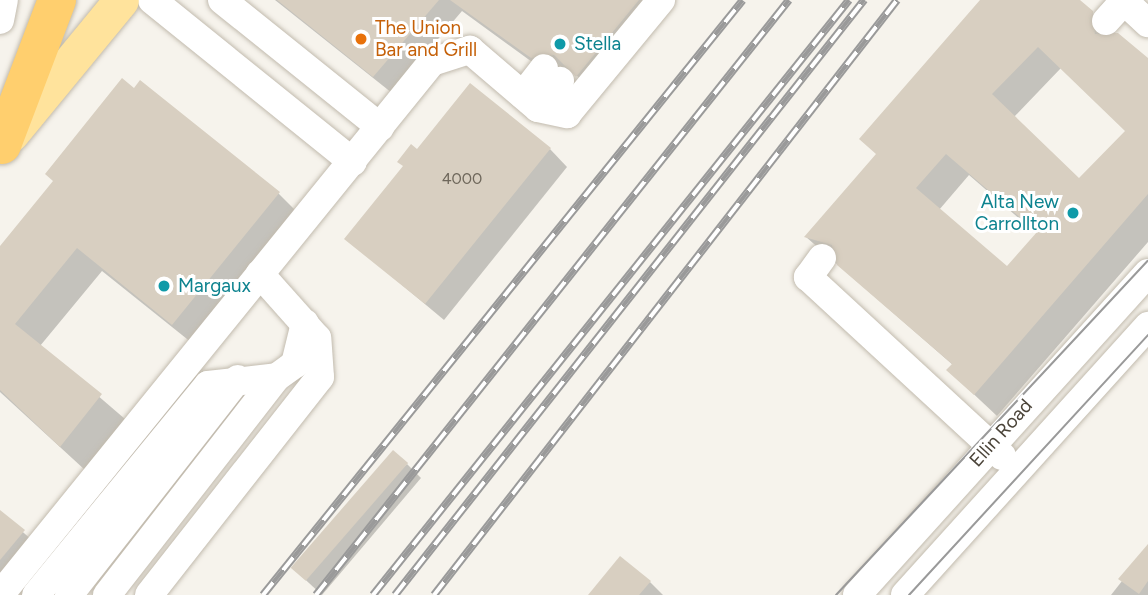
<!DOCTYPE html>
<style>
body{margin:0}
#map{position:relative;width:1148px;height:595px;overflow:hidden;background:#f6f3ec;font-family:Figtree,sans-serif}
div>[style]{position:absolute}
.shadow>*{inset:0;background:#0003}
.building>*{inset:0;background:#d8cfc1;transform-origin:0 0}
.roads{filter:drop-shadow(0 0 2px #c2bbae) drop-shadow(0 0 2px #c2bbae)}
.minor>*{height:28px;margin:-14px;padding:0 14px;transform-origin:14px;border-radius:14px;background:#fff}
.major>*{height:35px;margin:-17.5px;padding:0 17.5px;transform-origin:17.5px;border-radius:17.5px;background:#ffe39c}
.highway>*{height:38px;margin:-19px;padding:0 19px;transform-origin:19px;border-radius:19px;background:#ffcf6e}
.tram>*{height:2px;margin:-1px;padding:0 1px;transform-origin:1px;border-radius:1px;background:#9a9a9a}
.rail>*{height:8px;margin-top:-4px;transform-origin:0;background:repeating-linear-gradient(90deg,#fff 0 16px,#9a9a9a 0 32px);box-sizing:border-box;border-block:2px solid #9a9a9a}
.dots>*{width:19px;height:19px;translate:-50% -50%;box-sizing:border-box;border:4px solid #fff;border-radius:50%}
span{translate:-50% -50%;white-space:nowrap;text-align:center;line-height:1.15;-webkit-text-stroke:6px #fff;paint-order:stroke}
.number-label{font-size:16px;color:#6e675b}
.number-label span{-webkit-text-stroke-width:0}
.food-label{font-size:19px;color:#c56008}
.left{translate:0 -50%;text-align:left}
.culture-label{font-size:19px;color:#0d838f}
.right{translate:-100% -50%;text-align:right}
.street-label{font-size:19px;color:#4b4439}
</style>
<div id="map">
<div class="shadow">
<i style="clip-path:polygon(275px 0,671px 0,595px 93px,573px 72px,550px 75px,462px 11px,392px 93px)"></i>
<i style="clip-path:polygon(evenodd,982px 0,1077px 0,1148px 61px,1148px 242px,997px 416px,948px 370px,953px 365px,806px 237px,877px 155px,982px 0,1061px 68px,1127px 131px,1080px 181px,1014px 117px,1061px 68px,982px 0,969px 175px,1037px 234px,1008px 269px,939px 210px,969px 175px)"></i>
<i style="clip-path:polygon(550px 149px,567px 167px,444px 320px,347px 239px)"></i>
<i style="clip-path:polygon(278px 193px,302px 217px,197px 347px,102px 271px,40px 346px,125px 419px,85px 470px,0 392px,0 249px)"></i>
<i style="clip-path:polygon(407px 464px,421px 478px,322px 595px,297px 572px)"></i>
<i style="clip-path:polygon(0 512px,41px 548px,0 594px)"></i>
<i style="clip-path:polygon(1148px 548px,1148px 595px,1111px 595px)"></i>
<i style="clip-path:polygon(650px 582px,663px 595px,600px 595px)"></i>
</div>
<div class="building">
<i style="clip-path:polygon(277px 0,439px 0,373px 77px)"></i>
<i style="clip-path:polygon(450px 0,639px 0,576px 77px,554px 55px,531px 58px)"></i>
<i style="clip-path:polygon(evenodd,980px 0,1080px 0,1093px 11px,1095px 34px,1118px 33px,1148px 58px,1148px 194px,974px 395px,946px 370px,952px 364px,837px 265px,832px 245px,804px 237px,876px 154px,859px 139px,980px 0,1038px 47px,1125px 131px,1079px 178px,992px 94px,1038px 47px,980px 0,946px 154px,1037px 232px,1007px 266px,916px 188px,946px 154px)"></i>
<i style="clip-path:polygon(122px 78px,134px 88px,140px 80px,280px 192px,172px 325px,77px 248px,15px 324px,102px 394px,60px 447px,0 390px,0 246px,53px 181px,45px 174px)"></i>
<i style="clip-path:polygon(470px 83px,551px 148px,425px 304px,344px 239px,403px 166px,397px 162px,411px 144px,417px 149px)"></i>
<i style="left:393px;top:450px;width:20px;height:156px;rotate:41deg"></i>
<i style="clip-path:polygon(0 510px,25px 530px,0 560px)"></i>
<i style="clip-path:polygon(1148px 544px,1148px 581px,1139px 594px,1118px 579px)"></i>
<i style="clip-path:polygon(620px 556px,651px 581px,639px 595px,588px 595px)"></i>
</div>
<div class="roads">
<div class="minor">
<i style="left:152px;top:0;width:258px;rotate:38.9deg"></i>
<i style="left:222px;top:0;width:203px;rotate:38.8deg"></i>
<i style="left:1123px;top:0;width:34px;rotate:43deg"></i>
<i style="left:0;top:20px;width:20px;rotate:-79deg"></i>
<i style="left:1106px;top:21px;width:27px;rotate:-48deg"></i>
<i style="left:523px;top:95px;width:34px;rotate:-52deg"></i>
<i style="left:538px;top:108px;width:35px;rotate:-51deg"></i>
<i style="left:822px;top:258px;width:24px;rotate:126deg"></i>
<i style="left:808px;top:277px;width:264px;rotate:42.7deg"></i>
<i style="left:0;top:595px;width:686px;rotate:-50.98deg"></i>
<i style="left:432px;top:62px;width:40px;rotate:-18deg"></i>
<i style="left:470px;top:50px;width:89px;rotate:40.5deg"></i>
<i style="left:538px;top:108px;width:30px;rotate:12deg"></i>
<i style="left:567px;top:114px;width:148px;rotate:-50.5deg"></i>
<i style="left:36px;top:595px;width:271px;rotate:-50.7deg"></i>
<i style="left:208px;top:385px;width:69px;rotate:-6.6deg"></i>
<i style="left:277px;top:377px;width:22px;rotate:-36deg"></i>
<i style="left:295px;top:364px;width:42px;rotate:-76.3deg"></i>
<i style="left:69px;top:595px;width:274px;rotate:-52deg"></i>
<i style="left:107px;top:595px;width:276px;rotate:-52.1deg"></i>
<i style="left:149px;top:595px;width:277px;rotate:-51.9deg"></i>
<i style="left:320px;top:377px;width:39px;rotate:-94deg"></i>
<i style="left:317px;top:338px;width:86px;rotate:-131.7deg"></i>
<i style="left:857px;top:595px;width:434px;rotate:-47.9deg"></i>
<i style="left:905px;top:595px;width:363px;rotate:-47.9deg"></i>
</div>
<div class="major">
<i style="left:11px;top:134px;width:173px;rotate:-50.6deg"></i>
</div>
<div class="highway">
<i style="left:2px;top:145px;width:155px;rotate:-69.2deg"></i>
</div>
</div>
<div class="tram">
<i style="left:836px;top:595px;width:457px;rotate:-47deg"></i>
<i style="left:909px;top:595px;width:353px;rotate:-47.4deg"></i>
</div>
<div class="rail">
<i style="left:263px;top:595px;width:764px;rotate:-51.11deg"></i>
<i style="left:316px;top:595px;width:760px;rotate:-51.52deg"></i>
<i style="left:373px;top:595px;width:762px;rotate:-51.34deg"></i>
<i style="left:395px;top:595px;width:758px;rotate:-51.75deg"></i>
<i style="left:434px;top:595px;width:754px;rotate:-52.11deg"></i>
</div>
<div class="dots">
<i style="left:361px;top:39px;background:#e8710a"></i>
<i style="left:560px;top:44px;background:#0f9aa8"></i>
<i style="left:1073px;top:213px;background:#0f9aa8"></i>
<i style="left:164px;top:286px;background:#0f9aa8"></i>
</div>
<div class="number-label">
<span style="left:462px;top:179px">4000</span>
</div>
<div class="food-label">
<span class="left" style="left:375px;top:39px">The Union<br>Bar and Grill</span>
</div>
<div class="culture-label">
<span class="left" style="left:574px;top:44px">Stella</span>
<span class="right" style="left:1059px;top:213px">Alta New<br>Carrollton</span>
<span class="left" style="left:178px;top:286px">Margaux</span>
</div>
<div class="street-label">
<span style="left:1001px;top:433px;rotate:-48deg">Ellin Road</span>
</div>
</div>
